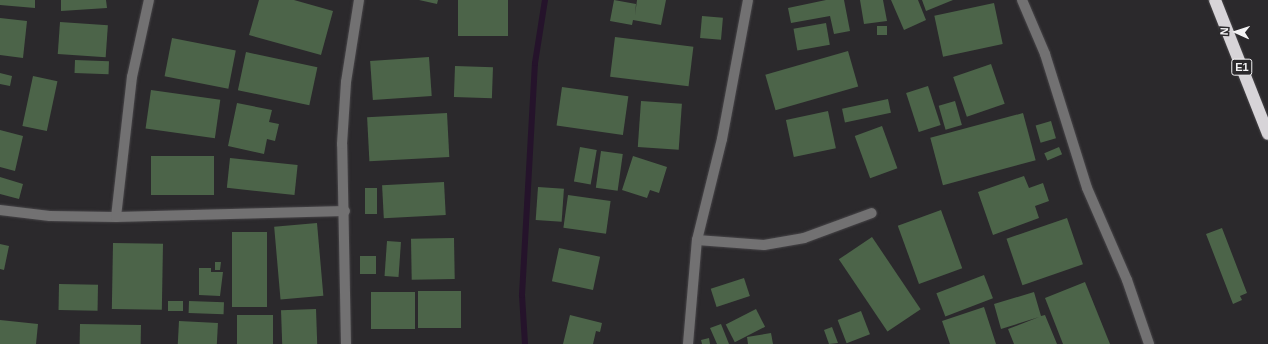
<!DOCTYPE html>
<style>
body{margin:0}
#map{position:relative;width:1268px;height:344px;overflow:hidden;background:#2b292c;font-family:Arial,sans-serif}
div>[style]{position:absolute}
.stream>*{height:6px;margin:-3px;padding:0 3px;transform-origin:3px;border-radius:3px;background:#25132b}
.building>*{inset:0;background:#4c6449;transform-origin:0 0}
.roads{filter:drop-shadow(0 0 1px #474548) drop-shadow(0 0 1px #474548)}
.street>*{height:10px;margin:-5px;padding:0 5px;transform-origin:5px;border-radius:5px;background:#727172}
.highway>*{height:12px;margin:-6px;padding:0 6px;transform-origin:6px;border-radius:6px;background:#d7d4d8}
span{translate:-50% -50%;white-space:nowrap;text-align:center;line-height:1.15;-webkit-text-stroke:4px #2b292c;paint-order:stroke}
.shield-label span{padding:1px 3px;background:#2b292c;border:1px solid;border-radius:3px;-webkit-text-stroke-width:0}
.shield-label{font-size:11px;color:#f4f3f5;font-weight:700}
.north{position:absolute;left:1216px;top:12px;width:40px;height:40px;-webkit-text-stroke:3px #2b292c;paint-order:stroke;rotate:273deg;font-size:11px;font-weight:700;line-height:16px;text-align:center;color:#f4f3f5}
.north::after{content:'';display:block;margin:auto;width:14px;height:18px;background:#f4f3f5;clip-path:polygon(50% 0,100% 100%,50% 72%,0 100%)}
</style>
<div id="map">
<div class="stream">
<i style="left:525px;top:344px;width:49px;rotate:-93.5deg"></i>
<i style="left:522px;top:295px;width:232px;rotate:-86.8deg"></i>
<i style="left:535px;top:63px;width:64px;rotate:-81deg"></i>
</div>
<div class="building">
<i style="clip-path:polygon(0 0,35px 0,35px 8px,0 5px)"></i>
<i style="clip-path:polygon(61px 0,106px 0,107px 8px,61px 11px)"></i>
<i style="clip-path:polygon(259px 0,294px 0,333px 11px,321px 55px,249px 35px)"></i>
<i style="clip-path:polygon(419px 0,438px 0,437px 4px)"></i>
<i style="left:458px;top:0;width:50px;height:36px"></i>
<i style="clip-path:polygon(614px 0,636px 4px,635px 15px,637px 0,666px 0,661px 25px,633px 20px,632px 25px,610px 21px)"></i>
<i style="clip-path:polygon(826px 0,844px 0,850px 31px,834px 34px,830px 16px,791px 23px,788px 8px)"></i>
<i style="clip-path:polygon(860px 0,883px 0,887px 21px,864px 24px)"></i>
<i style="clip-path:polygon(891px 0,918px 0,926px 20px,904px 30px)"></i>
<i style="clip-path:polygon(922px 0,953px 0,926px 11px)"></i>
<i style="left:994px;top:3px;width:42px;height:61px;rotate:78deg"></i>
<i style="left:702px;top:16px;width:21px;height:22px;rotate:5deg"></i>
<i style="clip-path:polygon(0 18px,27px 21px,23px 58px,0 55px)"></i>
<i style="left:60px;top:22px;width:48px;height:32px;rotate:4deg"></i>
<i style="left:826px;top:23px;width:22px;height:33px;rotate:80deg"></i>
<i style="left:877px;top:26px;width:10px;height:9px"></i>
<i style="left:615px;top:37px;width:79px;height:40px;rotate:7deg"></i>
<i style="left:172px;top:38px;width:65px;height:39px;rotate:11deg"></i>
<i style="left:848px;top:51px;width:37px;height:86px;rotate:74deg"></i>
<i style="left:246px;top:52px;width:73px;height:39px;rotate:12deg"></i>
<i style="left:429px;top:57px;width:39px;height:59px;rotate:86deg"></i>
<i style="left:75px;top:60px;width:34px;height:13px;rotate:2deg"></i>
<i style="left:991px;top:64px;width:42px;height:40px;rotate:71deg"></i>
<i style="left:455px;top:66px;width:38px;height:31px;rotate:2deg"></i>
<i style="clip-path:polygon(0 73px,12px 76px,10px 86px,0 84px)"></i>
<i style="left:33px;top:76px;width:25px;height:51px;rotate:12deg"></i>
<i style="left:928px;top:86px;width:41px;height:23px;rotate:72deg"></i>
<i style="left:562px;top:87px;width:67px;height:39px;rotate:8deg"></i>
<i style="left:151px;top:90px;width:70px;height:39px;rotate:8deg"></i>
<i style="left:888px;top:99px;width:14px;height:47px;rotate:78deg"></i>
<i style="left:641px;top:101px;width:41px;height:46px;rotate:4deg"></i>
<i style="left:955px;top:101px;width:25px;height:17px;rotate:74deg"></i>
<i style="clip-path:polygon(237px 103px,272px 110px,269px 122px,279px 124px,275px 141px,267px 139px,264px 154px,228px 146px)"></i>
<i style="left:828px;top:111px;width:38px;height:43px;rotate:78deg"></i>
<i style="left:447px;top:113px;width:44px;height:80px;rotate:87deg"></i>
<i style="left:1023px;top:113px;width:49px;height:96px;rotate:75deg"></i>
<i style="left:1051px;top:121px;width:18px;height:16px;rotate:74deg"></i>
<i style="left:882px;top:126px;width:45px;height:29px;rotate:70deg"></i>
<i style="clip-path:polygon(0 130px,23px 136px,15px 171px,0 167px)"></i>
<i style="left:580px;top:147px;width:17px;height:35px;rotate:10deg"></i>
<i style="left:1059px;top:147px;width:8px;height:16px;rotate:67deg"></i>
<i style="left:601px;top:151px;width:22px;height:37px;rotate:8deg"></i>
<i style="left:214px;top:156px;width:39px;height:63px;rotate:90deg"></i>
<i style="clip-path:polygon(633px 156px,667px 167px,659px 193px,650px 190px,647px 198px,622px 190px)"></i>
<i style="left:230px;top:158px;width:68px;height:30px;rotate:6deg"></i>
<i style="clip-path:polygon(1024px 176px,1029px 188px,1043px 183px,1049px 201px,1035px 206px,1039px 218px,993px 235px,978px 192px)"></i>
<i style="clip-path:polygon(0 177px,23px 184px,19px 199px,0 194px)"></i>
<i style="left:444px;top:182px;width:33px;height:62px;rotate:87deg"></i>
<i style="left:538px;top:187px;width:26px;height:33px;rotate:4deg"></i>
<i style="left:365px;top:188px;width:12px;height:26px"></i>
<i style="left:568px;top:195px;width:43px;height:33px;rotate:8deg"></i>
<i style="left:941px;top:210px;width:62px;height:46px;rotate:70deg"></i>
<i style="left:1067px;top:218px;width:49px;height:64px;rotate:71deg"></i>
<i style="left:317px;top:223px;width:73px;height:43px;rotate:85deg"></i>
<i style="clip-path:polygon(1222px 228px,1247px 293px,1240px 296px,1242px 300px,1233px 304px,1206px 234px)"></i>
<i style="left:232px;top:232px;width:35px;height:75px"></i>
<i style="left:872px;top:237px;width:87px;height:40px;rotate:56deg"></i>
<i style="left:454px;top:238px;width:41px;height:43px;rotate:89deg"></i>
<i style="left:387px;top:241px;width:14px;height:35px;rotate:4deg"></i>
<i style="left:113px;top:243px;width:50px;height:66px;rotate:1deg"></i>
<i style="clip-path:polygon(0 244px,9px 246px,4px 270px,0 269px)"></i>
<i style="left:559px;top:248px;width:42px;height:34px;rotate:12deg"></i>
<i style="left:360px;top:256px;width:16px;height:18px"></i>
<i style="clip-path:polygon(215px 262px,221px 262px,220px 270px,215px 270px)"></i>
<i style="clip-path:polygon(199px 268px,211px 268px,211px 272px,223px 272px,220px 296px,199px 295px)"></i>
<i style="left:984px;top:275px;width:25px;height:51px;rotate:69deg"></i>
<i style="left:744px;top:278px;width:19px;height:35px;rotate:72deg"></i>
<i style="clip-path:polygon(1085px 282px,1110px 344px,1063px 344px,1045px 298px)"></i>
<i style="left:59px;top:284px;width:39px;height:26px;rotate:1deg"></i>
<i style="left:418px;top:291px;width:43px;height:37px"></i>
<i style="left:371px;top:292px;width:44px;height:37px"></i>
<i style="clip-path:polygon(1034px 292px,1041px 316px,1045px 315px,1057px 344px,1014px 344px,1008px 329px,1039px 317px,1001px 329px,994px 304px)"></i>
<i style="left:183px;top:301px;width:10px;height:15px;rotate:90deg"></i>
<i style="left:189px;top:301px;width:35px;height:12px;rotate:2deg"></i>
<i style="clip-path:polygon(984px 307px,996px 344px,950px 344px,942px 321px)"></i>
<i style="left:316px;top:309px;width:35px;height:35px;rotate:88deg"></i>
<i style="left:756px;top:309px;width:20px;height:34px;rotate:63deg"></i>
<i style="left:861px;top:311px;width:25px;height:25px;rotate:69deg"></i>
<i style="left:237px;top:315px;width:36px;height:29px"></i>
<i style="clip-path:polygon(570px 315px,602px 323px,600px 332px,596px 331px,593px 344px,563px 344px)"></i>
<i style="clip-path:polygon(0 320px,38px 324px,36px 344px,0 344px)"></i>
<i style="left:179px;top:321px;width:39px;height:23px;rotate:3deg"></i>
<i style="left:80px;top:324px;width:61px;height:20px;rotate:1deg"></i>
<i style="clip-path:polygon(721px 324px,729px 344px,717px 344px,710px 328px)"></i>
<i style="clip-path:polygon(832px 327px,838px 343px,829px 344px,824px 330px)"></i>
<i style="clip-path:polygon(771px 333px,773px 344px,748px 344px,747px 337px)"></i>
<i style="clip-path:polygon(709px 338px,710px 344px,702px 344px,701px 340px)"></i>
</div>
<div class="roads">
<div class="street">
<i style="left:1022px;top:0;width:59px;rotate:66.9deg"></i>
<i style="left:1045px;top:54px;width:140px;rotate:72.6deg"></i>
<i style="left:1087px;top:188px;width:100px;rotate:66.5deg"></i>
<i style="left:1127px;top:280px;width:68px;rotate:71deg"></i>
<i style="left:0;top:210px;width:50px;rotate:6.8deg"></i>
<i style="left:50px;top:216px;width:66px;rotate:0.9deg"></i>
<i style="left:116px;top:217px;width:229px;rotate:-1.5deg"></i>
<i style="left:116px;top:217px;width:141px;rotate:-83.5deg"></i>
<i style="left:132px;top:77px;width:79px;rotate:-77.6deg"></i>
<i style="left:697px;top:240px;width:67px;rotate:4.3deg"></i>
<i style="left:764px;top:245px;width:41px;rotate:-9.9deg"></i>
<i style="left:804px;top:238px;width:72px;rotate:-20.2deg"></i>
<i style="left:346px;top:344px;width:200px;rotate:-91.1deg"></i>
<i style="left:342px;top:144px;width:62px;rotate:-86.3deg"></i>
<i style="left:346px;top:82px;width:83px;rotate:-81deg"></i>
<i style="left:688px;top:344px;width:104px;rotate:-85.1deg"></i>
<i style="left:697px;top:240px;width:104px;rotate:-76.1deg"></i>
<i style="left:722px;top:139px;width:141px;rotate:-79.4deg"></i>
</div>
<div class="highway">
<i style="left:1215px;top:0;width:144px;rotate:68.4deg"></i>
</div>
</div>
<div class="shield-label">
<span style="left:1242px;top:67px">E1</span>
</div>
<div class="north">N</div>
</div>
